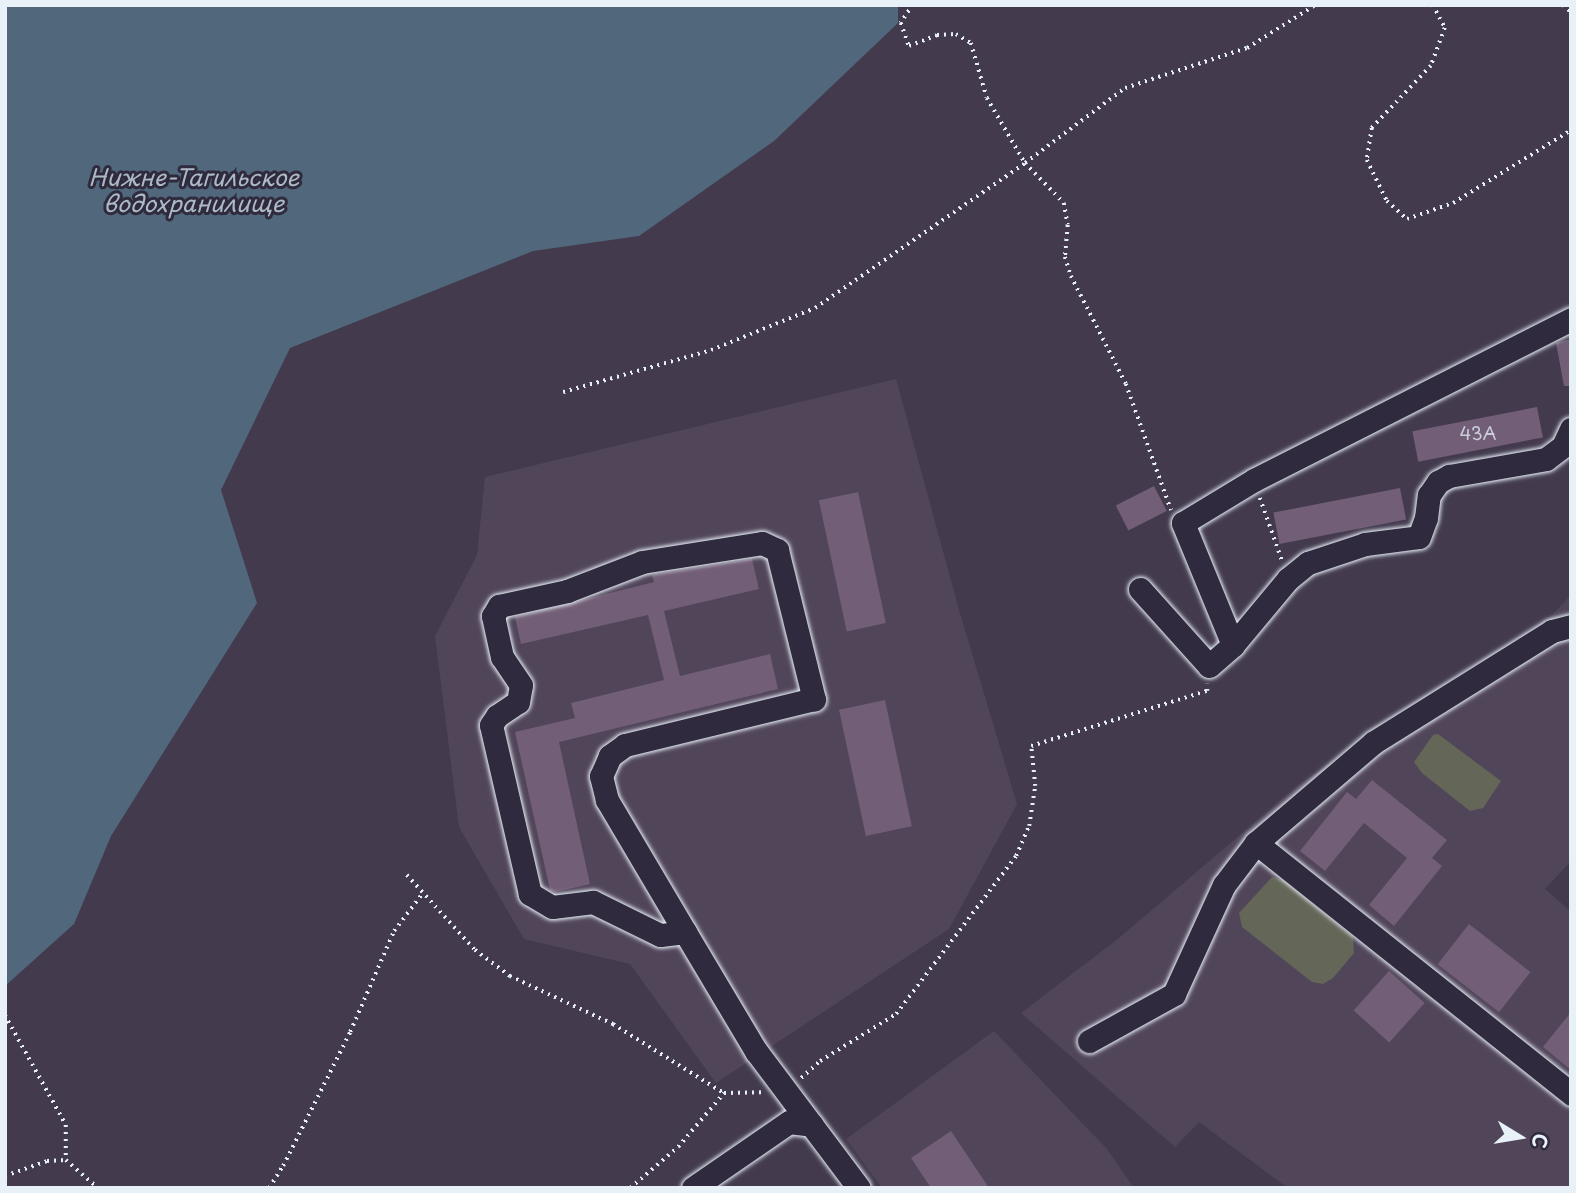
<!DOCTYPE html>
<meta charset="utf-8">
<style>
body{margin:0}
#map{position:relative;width:1576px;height:1193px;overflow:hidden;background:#433a4e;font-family:"Playpen Sans",sans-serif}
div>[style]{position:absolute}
.built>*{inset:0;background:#51455a}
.green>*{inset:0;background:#646657}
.water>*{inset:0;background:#51677c}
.building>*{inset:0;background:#725e76;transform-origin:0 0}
.path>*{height:3.5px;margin-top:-1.75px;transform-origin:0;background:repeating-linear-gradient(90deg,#e8f1f8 0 2px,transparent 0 7px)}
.roads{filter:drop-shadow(0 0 2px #e8f1f8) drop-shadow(0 0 2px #e8f1f8)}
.minor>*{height:23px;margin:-11.5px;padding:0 11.5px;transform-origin:11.5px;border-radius:11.5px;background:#2f2a3d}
span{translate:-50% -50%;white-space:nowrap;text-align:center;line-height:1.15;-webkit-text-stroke:6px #2f2a3d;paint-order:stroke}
.number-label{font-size:18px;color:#caccd8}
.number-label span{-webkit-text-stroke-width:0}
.water-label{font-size:23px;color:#acbac6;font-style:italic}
.frame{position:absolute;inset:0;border:7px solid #e8f1f8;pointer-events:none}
.north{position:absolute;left:1485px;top:1102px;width:70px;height:70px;-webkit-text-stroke:5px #2f2a3d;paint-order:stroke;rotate:101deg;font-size:19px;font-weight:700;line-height:28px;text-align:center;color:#e8f1f8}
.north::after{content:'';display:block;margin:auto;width:24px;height:32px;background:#e8f1f8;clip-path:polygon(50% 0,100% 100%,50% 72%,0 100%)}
</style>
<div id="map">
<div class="built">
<i style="clip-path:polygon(896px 379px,959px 610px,1017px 804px,949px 929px,716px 1083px,630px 964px,524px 939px,459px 827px,435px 636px,477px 555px,485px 477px)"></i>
<i style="clip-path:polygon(1571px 595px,1571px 861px,1545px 889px,1571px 912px,1571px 1188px,1288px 1188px,1199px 1122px,1175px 1147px,1021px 1013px,1119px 938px,1301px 783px,1550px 617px)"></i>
<i style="clip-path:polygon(994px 1031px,1107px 1149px,1134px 1188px,882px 1188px,846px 1139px)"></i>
</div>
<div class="green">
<i style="clip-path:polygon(1438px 734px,1501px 781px,1483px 808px,1470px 811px,1422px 773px,1414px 762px,1433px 735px)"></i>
<i style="clip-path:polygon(1272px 877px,1283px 880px,1353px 937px,1354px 953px,1333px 978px,1323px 984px,1312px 982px,1242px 927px,1239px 913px)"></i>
</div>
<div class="water">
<i style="clip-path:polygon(5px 5px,898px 5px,898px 23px,774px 141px,639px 236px,533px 251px,290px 348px,221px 490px,257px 603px,111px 836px,74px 924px,5px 986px)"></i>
</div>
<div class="building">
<i style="clip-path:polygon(1571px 339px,1571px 386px,1564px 386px,1556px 343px)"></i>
<i style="left:1537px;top:407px;width:31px;height:127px;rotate:79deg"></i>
<i style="left:1154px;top:486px;width:28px;height:43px;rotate:63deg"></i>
<i style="left:1400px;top:488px;width:32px;height:129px;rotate:79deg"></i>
<i style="left:858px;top:492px;width:134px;height:40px;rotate:78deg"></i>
<i style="clip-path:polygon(752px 559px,759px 589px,664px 611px,680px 676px,770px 654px,778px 689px,559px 742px,590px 884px,555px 892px,550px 890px,515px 732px,575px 718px,571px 703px,664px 680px,648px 615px,521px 644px,515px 617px,654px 582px,652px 575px)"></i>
<i style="left:885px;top:700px;width:129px;height:47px;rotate:78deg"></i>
<i style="clip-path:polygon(1372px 780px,1447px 840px,1432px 858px,1442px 866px,1394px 926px,1369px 905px,1407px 858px,1364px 823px,1325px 871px,1300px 851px,1347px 792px,1356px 799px)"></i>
<i style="left:1469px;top:924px;width:78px;height:51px;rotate:38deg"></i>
<i style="left:1389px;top:971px;width:48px;height:53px;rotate:42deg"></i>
<i style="clip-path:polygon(1571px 1012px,1571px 1070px,1543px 1047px)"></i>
<i style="clip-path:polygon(951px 1131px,989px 1188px,931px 1188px,911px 1158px)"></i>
</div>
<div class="path">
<i style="left:913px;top:5px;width:22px;rotate:124deg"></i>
<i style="left:901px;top:23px;width:24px;rotate:71deg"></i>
<i style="left:909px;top:46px;width:30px;rotate:-21deg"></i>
<i style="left:937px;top:35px;width:19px;rotate:-3deg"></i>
<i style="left:956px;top:34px;width:17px;rotate:31deg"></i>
<i style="left:971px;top:43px;width:57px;rotate:73.8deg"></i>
<i style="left:987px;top:98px;width:75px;rotate:59.7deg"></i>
<i style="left:1025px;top:163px;width:56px;rotate:45.7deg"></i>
<i style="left:1064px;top:203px;width:22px;rotate:80deg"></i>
<i style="left:1068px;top:225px;width:32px;rotate:95deg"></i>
<i style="left:1065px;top:257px;width:20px;rotate:72deg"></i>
<i style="left:1071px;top:276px;width:121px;rotate:63deg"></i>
<i style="left:1126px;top:384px;width:134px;rotate:70.3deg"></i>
<i style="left:1433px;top:5px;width:26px;rotate:62deg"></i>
<i style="left:1445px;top:28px;width:40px;rotate:110.2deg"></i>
<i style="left:1431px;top:66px;width:86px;rotate:133.6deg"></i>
<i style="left:1372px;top:128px;width:32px;rotate:99deg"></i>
<i style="left:1367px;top:160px;width:46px;rotate:64deg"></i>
<i style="left:1387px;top:201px;width:27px;rotate:42deg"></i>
<i style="left:1407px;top:219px;width:49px;rotate:-19.2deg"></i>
<i style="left:1453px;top:203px;width:139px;rotate:-31.7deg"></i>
<i style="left:1563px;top:5px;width:11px;rotate:41deg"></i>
<i style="left:563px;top:392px;width:154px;rotate:-15.8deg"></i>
<i style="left:711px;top:350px;width:112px;rotate:-22deg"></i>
<i style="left:815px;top:308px;width:255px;rotate:-34.6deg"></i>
<i style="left:1025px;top:163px;width:125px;rotate:-36.9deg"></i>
<i style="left:1125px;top:88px;width:128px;rotate:-18.2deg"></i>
<i style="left:1247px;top:48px;width:80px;rotate:-32.3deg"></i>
<i style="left:1260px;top:498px;width:66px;rotate:70.5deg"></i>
<i style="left:407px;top:875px;width:101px;rotate:47.8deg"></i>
<i style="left:475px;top:950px;width:44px;rotate:36.6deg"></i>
<i style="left:510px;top:976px;width:114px;rotate:25deg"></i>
<i style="left:613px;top:1024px;width:131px;rotate:31.9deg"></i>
<i style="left:724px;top:1093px;width:39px;rotate:-1deg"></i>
<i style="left:5px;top:1015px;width:126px;rotate:61deg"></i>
<i style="left:66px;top:1125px;width:35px;rotate:90deg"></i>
<i style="left:801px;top:1078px;width:25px;rotate:-42deg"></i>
<i style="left:820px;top:1061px;width:89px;rotate:-31.7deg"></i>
<i style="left:896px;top:1014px;width:198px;rotate:-52.8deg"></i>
<i style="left:1016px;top:856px;width:33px;rotate:-67deg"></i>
<i style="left:1029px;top:826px;width:40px;rotate:-81.5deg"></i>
<i style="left:1035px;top:786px;width:40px;rotate:-95.7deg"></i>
<i style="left:1031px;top:746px;width:184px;rotate:-17.4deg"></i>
<i style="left:1207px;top:691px;width:7px;rotate:-90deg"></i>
<i style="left:5px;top:1176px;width:45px;rotate:-19.7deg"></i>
<i style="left:47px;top:1161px;width:19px;rotate:-3deg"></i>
<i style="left:66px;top:1160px;width:43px;rotate:41.2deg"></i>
<i style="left:269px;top:1188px;width:26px;rotate:-58deg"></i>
<i style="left:283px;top:1166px;width:150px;rotate:-63.4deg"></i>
<i style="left:350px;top:1032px;width:110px;rotate:-66.5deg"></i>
<i style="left:394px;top:931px;width:46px;rotate:-52.9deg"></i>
<i style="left:630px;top:1188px;width:63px;rotate:-40.5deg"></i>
<i style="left:678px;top:1147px;width:71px;rotate:-49.6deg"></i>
</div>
<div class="roads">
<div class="minor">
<i style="left:1140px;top:589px;width:103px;rotate:48.1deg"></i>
<i style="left:1209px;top:666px;width:32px;rotate:-41deg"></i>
<i style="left:1233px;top:645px;width:86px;rotate:-50.2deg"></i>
<i style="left:1288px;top:579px;width:26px;rotate:-39deg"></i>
<i style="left:1308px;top:563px;width:60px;rotate:-18.4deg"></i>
<i style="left:1365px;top:544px;width:54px;rotate:-7.4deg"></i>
<i style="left:1419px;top:537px;width:20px;rotate:-70deg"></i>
<i style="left:1426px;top:518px;width:23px;rotate:-83deg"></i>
<i style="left:1429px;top:495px;width:16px;rotate:-55deg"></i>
<i style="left:1438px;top:482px;width:13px;rotate:-29deg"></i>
<i style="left:1449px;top:476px;width:98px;rotate:-9.9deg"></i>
<i style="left:1546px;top:459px;width:21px;rotate:-37deg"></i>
<i style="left:1563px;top:446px;width:19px;rotate:-65deg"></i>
<i style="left:1571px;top:626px;width:20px;rotate:165deg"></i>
<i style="left:1552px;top:631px;width:211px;rotate:148deg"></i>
<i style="left:1373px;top:743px;width:154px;rotate:139.5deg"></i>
<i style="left:1256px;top:843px;width:403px;rotate:38.5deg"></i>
<i style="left:1233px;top:645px;width:132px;rotate:-112.3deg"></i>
<i style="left:1183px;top:523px;width:83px;rotate:-31.2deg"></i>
<i style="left:1254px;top:480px;width:356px;rotate:-26.9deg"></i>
<i style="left:685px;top:932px;width:25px;rotate:173deg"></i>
<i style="left:660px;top:935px;width:75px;rotate:-153.8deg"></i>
<i style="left:593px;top:902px;width:41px;rotate:173deg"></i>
<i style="left:552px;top:907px;width:26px;rotate:-149deg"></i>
<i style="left:530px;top:894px;width:173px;rotate:-103deg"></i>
<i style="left:491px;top:725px;width:11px;rotate:-56deg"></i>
<i style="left:497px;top:716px;width:25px;rotate:-34deg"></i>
<i style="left:518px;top:702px;width:17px;rotate:-80deg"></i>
<i style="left:521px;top:685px;width:34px;rotate:-124deg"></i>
<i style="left:502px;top:657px;width:42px;rotate:-102.4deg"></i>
<i style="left:493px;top:616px;width:12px;rotate:-59deg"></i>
<i style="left:499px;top:606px;width:70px;rotate:-12.4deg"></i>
<i style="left:567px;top:591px;width:80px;rotate:-21.1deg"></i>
<i style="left:642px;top:562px;width:121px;rotate:-9deg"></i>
<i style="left:762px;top:543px;width:17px;rotate:25deg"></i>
<i style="left:777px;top:550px;width:154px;rotate:76.1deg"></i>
<i style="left:814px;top:699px;width:195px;rotate:166.3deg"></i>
<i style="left:625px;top:745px;width:19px;rotate:144deg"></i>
<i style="left:610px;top:756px;width:22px;rotate:114deg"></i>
<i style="left:601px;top:776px;width:25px;rotate:76deg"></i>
<i style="left:607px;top:800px;width:153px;rotate:59.4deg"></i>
<i style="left:685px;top:932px;width:139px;rotate:59.2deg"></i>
<i style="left:756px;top:1051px;width:171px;rotate:53.1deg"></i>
<i style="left:1089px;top:1041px;width:97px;rotate:-28.9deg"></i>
<i style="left:1174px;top:994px;width:120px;rotate:-65.4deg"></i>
<i style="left:1224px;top:885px;width:53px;rotate:-52.7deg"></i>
<i style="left:693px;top:1188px;width:116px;rotate:-34.5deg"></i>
<i style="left:789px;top:1122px;width:23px;rotate:7deg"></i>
</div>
</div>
<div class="number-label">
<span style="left:1478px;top:433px">43А</span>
</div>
<div class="water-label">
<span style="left:194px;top:190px">Нижне-Тагильское<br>водохранилище</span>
</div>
<div class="frame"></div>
<div class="north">С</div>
</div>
